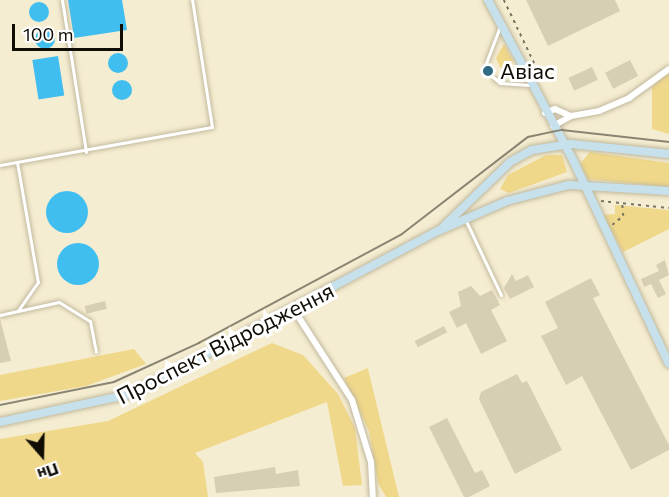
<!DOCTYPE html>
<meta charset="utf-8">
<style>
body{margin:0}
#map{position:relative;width:669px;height:497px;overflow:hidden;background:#f5edd1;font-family:Commissioner,sans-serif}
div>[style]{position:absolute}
.green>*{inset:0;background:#f0d88a}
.water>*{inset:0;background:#41bef0;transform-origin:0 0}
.round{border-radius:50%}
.building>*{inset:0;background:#d7cfb4;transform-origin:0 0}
.path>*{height:1.5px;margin-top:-0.75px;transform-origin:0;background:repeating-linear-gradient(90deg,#7a7563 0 3px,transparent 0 7.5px)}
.roads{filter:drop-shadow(0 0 2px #c0b89d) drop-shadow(0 0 2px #c0b89d)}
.lane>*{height:3px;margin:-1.5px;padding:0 1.5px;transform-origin:1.5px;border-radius:1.5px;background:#fff}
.street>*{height:6px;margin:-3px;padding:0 3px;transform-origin:3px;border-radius:3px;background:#fff}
.secondary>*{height:8px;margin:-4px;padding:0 4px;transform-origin:4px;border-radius:4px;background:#c7e1ec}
.tram>*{height:1.5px;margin:-0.75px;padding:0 0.75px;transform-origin:0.75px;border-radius:0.75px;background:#8a8572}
.dots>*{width:16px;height:16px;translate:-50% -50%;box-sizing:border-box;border:3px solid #fff;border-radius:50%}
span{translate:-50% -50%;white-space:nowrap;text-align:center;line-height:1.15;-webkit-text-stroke:6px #fff;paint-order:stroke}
.poi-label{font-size:22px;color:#100d05}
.left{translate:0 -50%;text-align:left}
.street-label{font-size:22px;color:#100d05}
.north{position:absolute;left:12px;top:425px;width:60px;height:60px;-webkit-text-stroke:4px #fff;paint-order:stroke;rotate:160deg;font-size:16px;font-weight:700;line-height:24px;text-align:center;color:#100d05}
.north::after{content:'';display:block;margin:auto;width:21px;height:27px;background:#100d05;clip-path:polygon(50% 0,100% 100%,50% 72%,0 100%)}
.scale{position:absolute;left:12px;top:24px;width:111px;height:27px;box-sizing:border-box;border:3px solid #100d05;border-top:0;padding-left:8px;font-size:18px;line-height:21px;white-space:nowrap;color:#100d05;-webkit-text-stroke:4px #fff;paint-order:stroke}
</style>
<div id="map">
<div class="green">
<i style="clip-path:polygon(504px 44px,513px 61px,509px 71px,501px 69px,496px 58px)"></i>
<i style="clip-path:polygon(669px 72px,669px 134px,652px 129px,652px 87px)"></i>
<i style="clip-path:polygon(590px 152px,669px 163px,669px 187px,588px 179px,580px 164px)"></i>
<i style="clip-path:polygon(546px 155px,562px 155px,567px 172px,509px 193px,500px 189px,508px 175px)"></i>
<i style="clip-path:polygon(615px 205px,669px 210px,669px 229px,623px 252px,603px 215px,615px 214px)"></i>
<i style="clip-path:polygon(272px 343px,303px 355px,338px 394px,355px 428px,362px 485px,343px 486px,327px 402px,195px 453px,203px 462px,208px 497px,0 497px,0 439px,108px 421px)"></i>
<i style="clip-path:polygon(134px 349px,146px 364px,86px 386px,0 401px,0 375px)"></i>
<i style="clip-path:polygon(368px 368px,369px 373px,399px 497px,386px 497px,378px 483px,369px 431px,344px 378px)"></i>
</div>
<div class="water">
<i style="clip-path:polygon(68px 0,122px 0,127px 30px,74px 38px)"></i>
<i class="round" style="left:29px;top:2px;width:20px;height:20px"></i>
<i class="round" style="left:35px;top:29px;width:20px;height:20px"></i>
<i class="round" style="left:108px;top:53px;width:20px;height:20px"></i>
<i style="left:58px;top:56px;width:40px;height:26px;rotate:81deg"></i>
<i class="round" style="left:112px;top:80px;width:20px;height:20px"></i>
<i class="round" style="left:46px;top:191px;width:42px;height:42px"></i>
<i class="round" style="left:57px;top:243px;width:42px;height:42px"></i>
</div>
<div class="building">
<i style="clip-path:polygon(526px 0,615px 0,620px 11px,548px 46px)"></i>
<i style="left:630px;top:60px;width:18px;height:28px;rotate:63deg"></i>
<i class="round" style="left:480px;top:63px;width:16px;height:16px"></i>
<i style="left:592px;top:67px;width:14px;height:26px;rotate:65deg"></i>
<i style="clip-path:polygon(665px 260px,669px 275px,659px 280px,666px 294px,658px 298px,651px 284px,644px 287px,641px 279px,659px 271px,656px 265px)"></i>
<i style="clip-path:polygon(512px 274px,516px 281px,528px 275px,534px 287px,510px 299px,504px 288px)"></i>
<i style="clip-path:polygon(591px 278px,600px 295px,593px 298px,669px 445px,669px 450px,631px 470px,582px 376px,566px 385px,541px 336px,558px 328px,545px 302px)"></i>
<i style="clip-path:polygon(471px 286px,480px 296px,492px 290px,500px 305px,491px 310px,507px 341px,481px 354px,466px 323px,457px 328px,449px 312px,461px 306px,458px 292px)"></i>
<i style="left:105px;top:301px;width:8px;height:21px;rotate:76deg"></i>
<i style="clip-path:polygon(0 319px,11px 361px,0 363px)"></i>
<i style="left:444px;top:326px;width:7px;height:33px;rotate:63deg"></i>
<i style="clip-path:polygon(517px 374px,522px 383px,527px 381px,562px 450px,515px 474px,479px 399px,481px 392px)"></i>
<i style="clip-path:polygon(447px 418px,475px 473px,482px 470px,490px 486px,469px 497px,464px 497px,429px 427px)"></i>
<i style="clip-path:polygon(275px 467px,276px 474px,298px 470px,300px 486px,216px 493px,214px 477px)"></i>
</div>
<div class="path">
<i style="left:504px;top:0;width:76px;rotate:64.4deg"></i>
<i style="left:601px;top:201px;width:68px;rotate:5.9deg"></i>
<i style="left:612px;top:225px;width:14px;rotate:-39deg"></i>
<i style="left:623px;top:216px;width:11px;rotate:-95deg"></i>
</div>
<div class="roads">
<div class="lane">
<i style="left:62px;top:0;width:154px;rotate:81deg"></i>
<i style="left:486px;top:63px;width:40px;rotate:-69deg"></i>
<i style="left:493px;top:77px;width:9px;rotate:41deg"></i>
<i style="left:500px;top:83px;width:30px;rotate:4deg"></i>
<i style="left:17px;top:162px;width:122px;rotate:80.1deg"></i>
<i style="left:38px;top:282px;width:35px;rotate:125deg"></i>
<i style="left:18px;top:311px;width:42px;rotate:-12.4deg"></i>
<i style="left:59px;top:302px;width:36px;rotate:32deg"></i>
<i style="left:90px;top:321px;width:31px;rotate:79deg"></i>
<i style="left:0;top:165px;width:215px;rotate:-10.2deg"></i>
<i style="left:212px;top:127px;width:129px;rotate:-98.9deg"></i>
<i style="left:466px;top:221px;width:82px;rotate:64.7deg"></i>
<i style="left:0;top:315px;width:18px;rotate:-13deg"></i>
</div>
<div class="street">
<i style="left:545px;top:113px;width:11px;rotate:-22deg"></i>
<i style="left:555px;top:109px;width:17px;rotate:24deg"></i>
<i style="left:571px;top:116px;width:28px;rotate:-10deg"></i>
<i style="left:599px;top:111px;width:33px;rotate:-23deg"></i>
<i style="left:629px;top:98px;width:49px;rotate:-35.9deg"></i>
<i style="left:553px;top:126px;width:21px;rotate:-29deg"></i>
<i style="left:294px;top:310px;width:107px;rotate:57.2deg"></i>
<i style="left:352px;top:400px;width:65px;rotate:73deg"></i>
<i style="left:371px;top:462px;width:35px;rotate:87deg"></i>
</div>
<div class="secondary">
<i style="left:488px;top:0;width:181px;rotate:62deg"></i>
<i style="left:573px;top:160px;width:225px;rotate:64.8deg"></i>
<i style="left:443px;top:227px;width:93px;rotate:-44.1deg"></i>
<i style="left:510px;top:162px;width:25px;rotate:-29deg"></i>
<i style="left:532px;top:150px;width:39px;rotate:-9deg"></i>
<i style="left:571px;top:144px;width:99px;rotate:5.8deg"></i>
<i style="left:0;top:422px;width:134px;rotate:-12.1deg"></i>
<i style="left:131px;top:394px;width:348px;rotate:-28deg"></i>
<i style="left:438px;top:231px;width:75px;rotate:-23.5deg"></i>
<i style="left:507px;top:201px;width:64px;rotate:-14.5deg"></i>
<i style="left:569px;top:185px;width:100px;rotate:3.4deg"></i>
</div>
</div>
<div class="tram">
<i style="left:0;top:405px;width:116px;rotate:-11.4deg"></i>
<i style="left:114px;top:382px;width:94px;rotate:-24.6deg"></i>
<i style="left:199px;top:343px;width:230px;rotate:-28.2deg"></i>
<i style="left:402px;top:234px;width:159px;rotate:-37.6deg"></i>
<i style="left:528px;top:137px;width:35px;rotate:-12deg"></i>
<i style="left:562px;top:130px;width:108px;rotate:6.4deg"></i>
</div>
<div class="dots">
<i style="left:488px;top:71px;background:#316a83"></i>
</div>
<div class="poi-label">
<span class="left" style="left:500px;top:71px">Авіас</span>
</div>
<div class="street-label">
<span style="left:225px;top:343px;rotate:-27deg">Проспект Відродження</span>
</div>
<div class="north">Пн</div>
<div class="scale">100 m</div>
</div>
